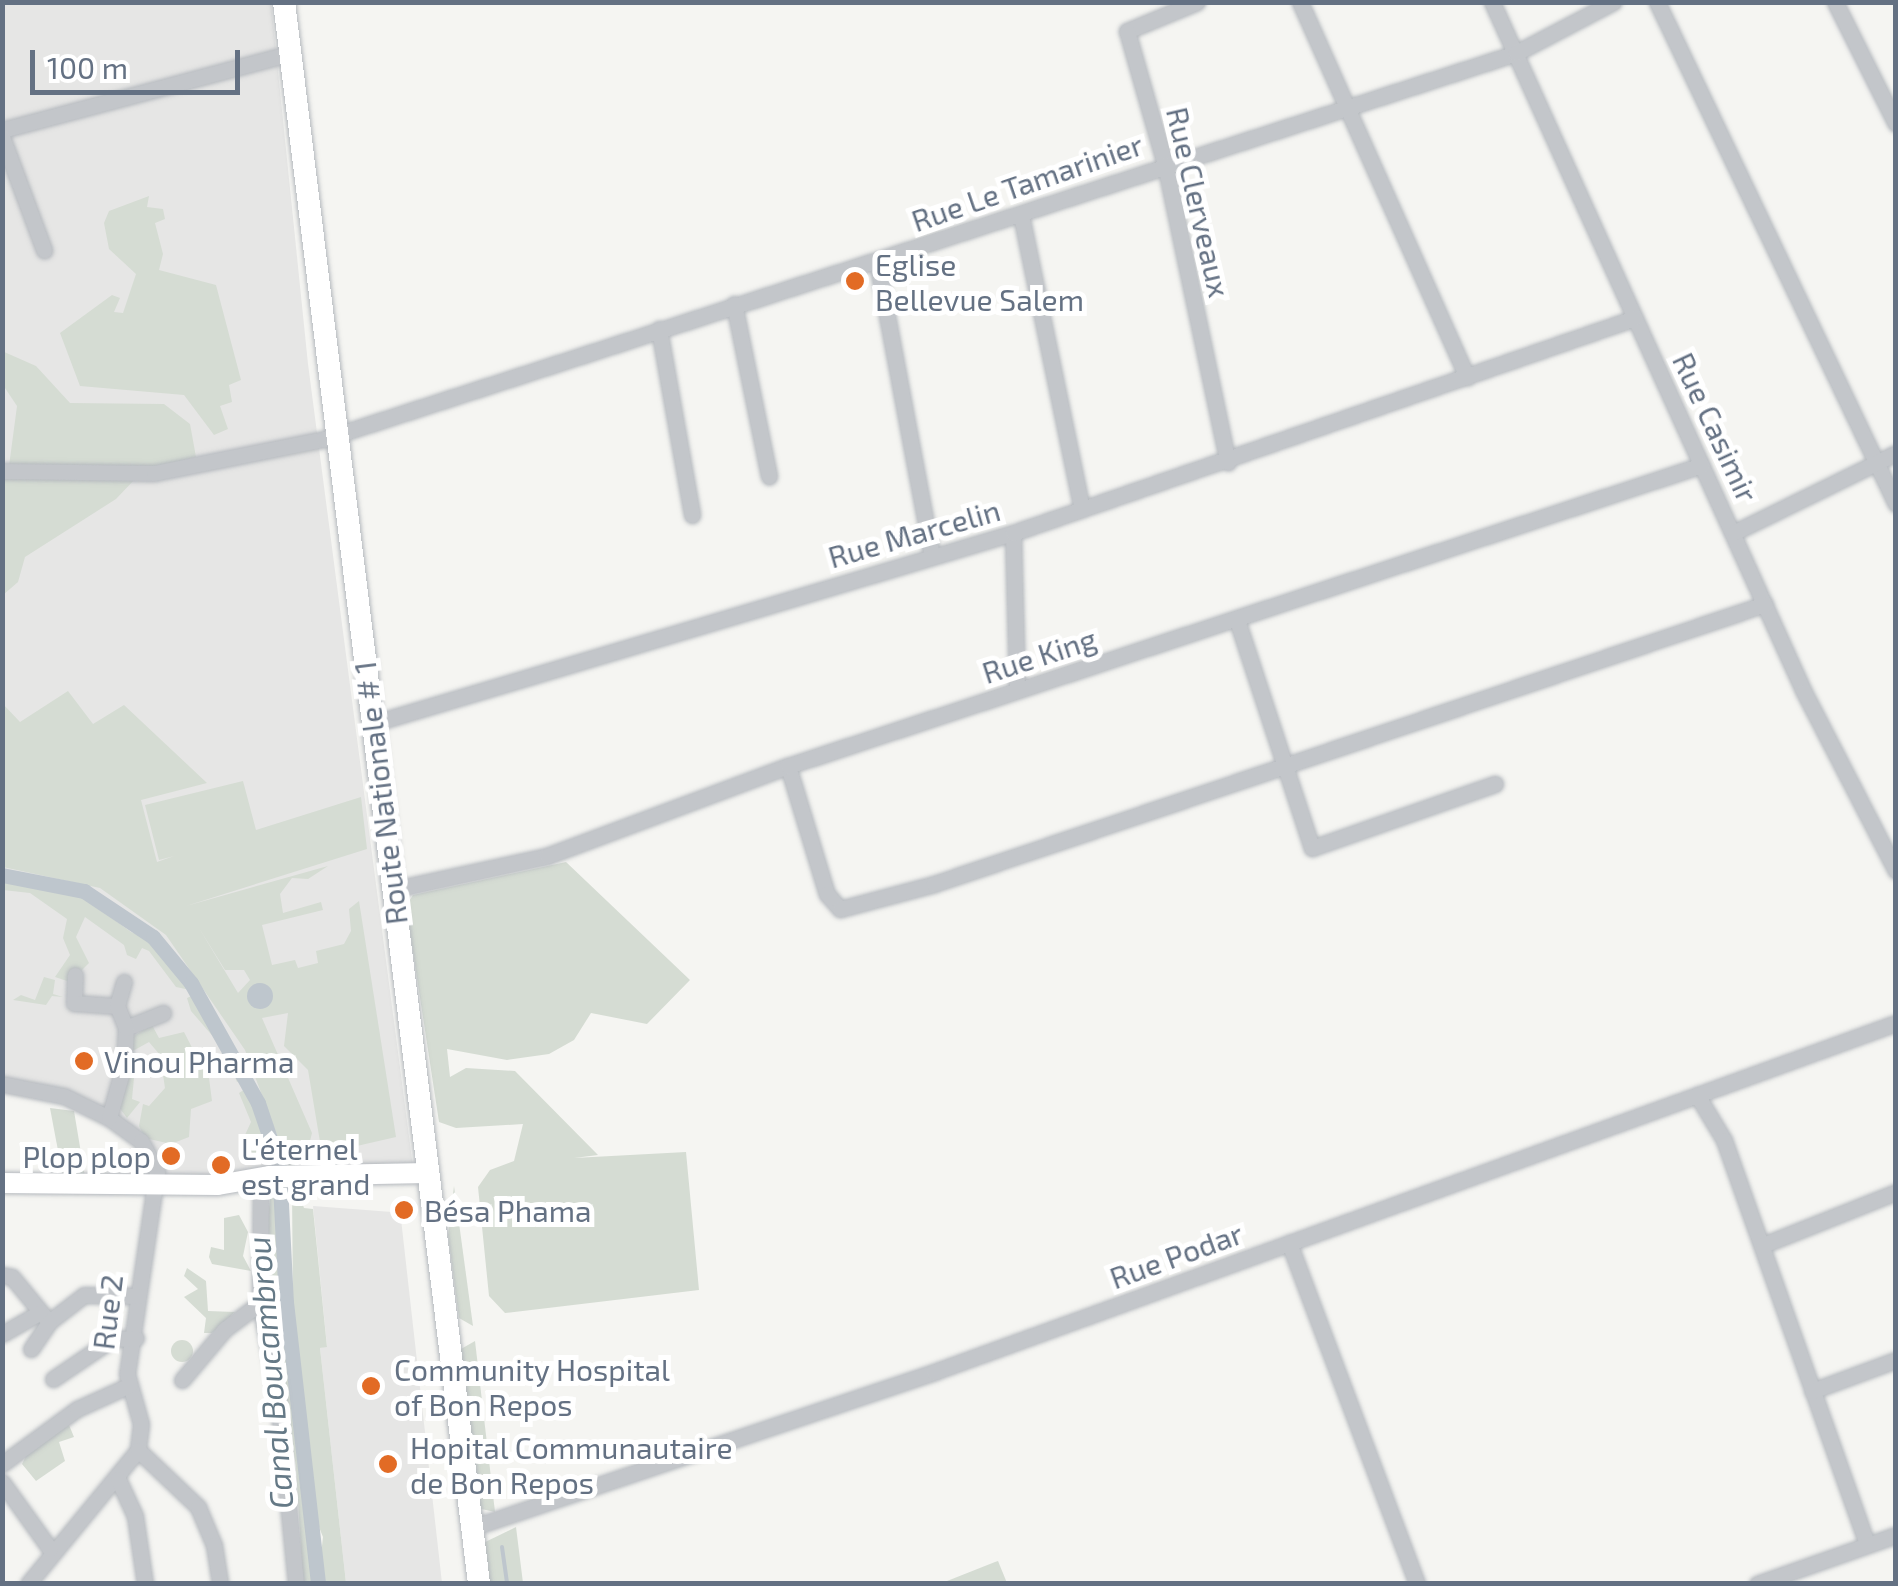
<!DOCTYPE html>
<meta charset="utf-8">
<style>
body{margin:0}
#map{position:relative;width:1898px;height:1586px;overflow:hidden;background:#f5f5f2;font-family:"Exo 2",sans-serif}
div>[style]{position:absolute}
.built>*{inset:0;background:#e6e6e5}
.green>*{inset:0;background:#d5dcd3}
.round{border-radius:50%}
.water>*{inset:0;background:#bec6cd}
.stream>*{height:4px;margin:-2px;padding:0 2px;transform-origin:2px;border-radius:2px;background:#bec6cd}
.canal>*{height:15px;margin:-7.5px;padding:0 7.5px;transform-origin:7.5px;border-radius:7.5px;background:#bec6cd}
.roads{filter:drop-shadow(0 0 2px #b5b9be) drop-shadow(0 0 2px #b5b9be)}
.street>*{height:15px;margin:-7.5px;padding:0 7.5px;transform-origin:7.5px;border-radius:7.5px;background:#c3c6ca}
.secondary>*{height:20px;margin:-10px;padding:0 10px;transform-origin:10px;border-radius:10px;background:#fff}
.primary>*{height:22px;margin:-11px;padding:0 11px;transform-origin:11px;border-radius:11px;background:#fff}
.dots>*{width:28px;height:28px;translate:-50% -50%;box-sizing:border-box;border:5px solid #fff;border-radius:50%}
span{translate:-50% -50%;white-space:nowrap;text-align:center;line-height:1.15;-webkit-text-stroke:10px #fff;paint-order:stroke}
.street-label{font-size:30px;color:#647183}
.poi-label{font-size:30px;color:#647183}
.left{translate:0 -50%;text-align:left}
.right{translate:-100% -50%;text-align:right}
.water-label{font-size:32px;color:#657986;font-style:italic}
.frame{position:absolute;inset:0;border:5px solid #647183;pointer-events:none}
.scale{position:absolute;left:30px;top:50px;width:210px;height:45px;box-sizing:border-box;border:5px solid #647183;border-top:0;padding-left:12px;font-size:30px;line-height:35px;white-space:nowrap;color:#647183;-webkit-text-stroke:8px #fff;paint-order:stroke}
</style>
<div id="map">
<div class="built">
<i style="clip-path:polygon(3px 3px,271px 3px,308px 364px,413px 1167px,157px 1177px,139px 1143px,71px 1105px,3px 1090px)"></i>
<i style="clip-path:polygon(313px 1206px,392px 1212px,393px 1219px,401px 1219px,442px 1583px,346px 1583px,320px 1348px,327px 1346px)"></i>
</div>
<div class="green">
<i style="clip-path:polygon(149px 196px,147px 207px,163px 209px,165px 219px,155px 223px,163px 254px,159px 270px,216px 285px,241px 380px,229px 385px,232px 402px,220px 406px,228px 429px,214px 435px,184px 395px,80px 386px,60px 333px,112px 295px,120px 298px,114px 312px,123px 313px,136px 274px,109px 249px,104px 223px,109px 211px)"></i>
<i style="clip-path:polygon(2px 351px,36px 366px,70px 403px,164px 404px,190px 424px,196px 457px,152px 468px,9px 466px,17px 406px,3px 385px)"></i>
<i style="clip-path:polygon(3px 478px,136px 478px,116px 499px,25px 557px,18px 582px,3px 595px)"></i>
<i style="clip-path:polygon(evenodd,68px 691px,93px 724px,124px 705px,207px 783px,141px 800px,157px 862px,174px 856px,159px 860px,145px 805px,243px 781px,256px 830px,361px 797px,367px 849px,186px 906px,328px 866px,308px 879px,292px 878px,280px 894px,283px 913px,321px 902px,323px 910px,262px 925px,272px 965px,295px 960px,298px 968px,318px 963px,316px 951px,344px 944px,351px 931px,349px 909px,359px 901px,396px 1137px,322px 1154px,308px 1070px,284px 1046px,288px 1013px,262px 1018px,312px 1133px,306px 1157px,296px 1156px,295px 1167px,289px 1167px,245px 1050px,166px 935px,100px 888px,3px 867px,2px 703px,20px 722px,68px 691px,199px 928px,225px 970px,244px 970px,250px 980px,238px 993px,199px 928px)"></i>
<i style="clip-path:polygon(566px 862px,690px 980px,647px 1024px,591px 1013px,574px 1040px,549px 1054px,507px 1060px,447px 1049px,450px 1077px,466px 1068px,515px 1071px,598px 1155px,574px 1158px,686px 1152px,699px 1290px,505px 1313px,489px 1296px,478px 1187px,490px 1170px,514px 1161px,523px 1124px,456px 1128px,439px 1122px,406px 906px,413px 895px)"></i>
<i style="clip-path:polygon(2px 877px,72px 889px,131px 932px,158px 943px,195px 991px,176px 987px,149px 951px,142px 948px,136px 959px,127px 955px,124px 945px,85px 917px,76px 937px,89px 963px,70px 982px,55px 977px,70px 955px,63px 938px,67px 919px,30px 893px,3px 890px)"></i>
<i style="clip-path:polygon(44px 977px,55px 980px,53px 994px,63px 997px,52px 996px,46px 1005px,13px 1000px,21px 995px,35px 1000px)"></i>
<i style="clip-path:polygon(198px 993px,235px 1050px,246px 1079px,237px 1082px,222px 1047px,191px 1011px,187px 998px)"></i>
<i style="clip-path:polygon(152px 1025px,159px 1038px,184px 1032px,204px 1071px,216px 1067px,209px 1078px,212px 1101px,191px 1109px,189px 1137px,171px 1144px,145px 1138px,139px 1126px,143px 1104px,149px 1106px,165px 1088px,160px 1055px,149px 1042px,131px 1052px,132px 1037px)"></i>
<i style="clip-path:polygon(127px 1076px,134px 1078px,132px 1099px,140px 1102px,127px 1118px,119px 1107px)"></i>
<i style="clip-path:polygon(253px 1084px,263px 1104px,279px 1164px,271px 1154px,252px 1153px,245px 1135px,251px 1122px,239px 1093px)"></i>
<i style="clip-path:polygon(50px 1108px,74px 1111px,85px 1177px,63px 1177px)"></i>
<i style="clip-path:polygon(272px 1184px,279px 1207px,315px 1583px,303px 1583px,296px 1467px,271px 1304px,266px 1232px)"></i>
<i style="clip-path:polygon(454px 1186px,473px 1326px,459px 1318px,448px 1235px)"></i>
<i style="clip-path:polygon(292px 1190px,298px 1190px,304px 1208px,313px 1209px,327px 1347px,320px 1348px,346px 1583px,321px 1583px,319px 1572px,323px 1537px,313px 1512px,293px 1308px)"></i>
<i style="clip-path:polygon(239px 1215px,248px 1232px,243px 1256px,251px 1271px,212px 1264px,209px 1257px,211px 1247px,224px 1250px,224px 1218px)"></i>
<i style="clip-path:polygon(187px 1268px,206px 1281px,208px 1311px,235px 1312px,212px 1333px,204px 1333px,206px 1318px,184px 1297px,198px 1289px,184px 1276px)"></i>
<i class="round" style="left:171px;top:1340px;width:22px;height:22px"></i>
<i style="clip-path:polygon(475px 1341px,495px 1512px,477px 1508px,457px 1363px,461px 1349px)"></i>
<i style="clip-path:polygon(69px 1425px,74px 1437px,59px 1442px,65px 1461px,36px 1481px,22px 1464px,29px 1450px)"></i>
<i style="clip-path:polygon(516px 1527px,523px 1583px,484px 1583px,479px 1545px)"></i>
<i style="clip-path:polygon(998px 1561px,1007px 1583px,942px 1583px,995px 1562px)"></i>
</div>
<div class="water">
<i class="round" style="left:247px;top:983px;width:26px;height:26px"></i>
</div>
<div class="stream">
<i style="left:502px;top:1547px;width:37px;rotate:82deg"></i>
</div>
<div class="canal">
<i style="left:2px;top:875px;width:84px;rotate:11deg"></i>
<i style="left:84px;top:891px;width:83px;rotate:33.7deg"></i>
<i style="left:153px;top:937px;width:60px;rotate:50.4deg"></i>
<i style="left:191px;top:983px;width:137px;rotate:60.8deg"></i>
<i style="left:258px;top:1103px;width:65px;rotate:71.3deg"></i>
<i style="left:279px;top:1165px;width:137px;rotate:87.1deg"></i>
<i style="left:286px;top:1302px;width:284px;rotate:83.5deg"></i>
</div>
<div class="roads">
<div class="street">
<i style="left:1197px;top:2px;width:76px;rotate:157.5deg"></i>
<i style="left:1127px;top:31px;width:138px;rotate:74.1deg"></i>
<i style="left:1165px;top:164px;width:305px;rotate:78.1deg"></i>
<i style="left:1300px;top:2px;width:411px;rotate:66deg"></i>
<i style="left:1492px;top:2px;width:757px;rotate:65.67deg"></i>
<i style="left:1804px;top:692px;width:201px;rotate:62.8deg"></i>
<i style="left:1657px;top:2px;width:556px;rotate:64.54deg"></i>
<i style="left:1835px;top:2px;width:136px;rotate:63.4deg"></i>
<i style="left:2px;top:130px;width:299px;rotate:-14.9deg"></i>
<i style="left:2px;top:137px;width:121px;rotate:69.6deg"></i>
<i style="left:1021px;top:215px;width:300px;rotate:78.3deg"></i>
<i style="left:877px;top:262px;width:299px;rotate:79.4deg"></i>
<i style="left:734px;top:304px;width:176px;rotate:78.5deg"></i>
<i style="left:659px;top:329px;width:189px;rotate:79.9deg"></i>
<i style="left:2px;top:471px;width:152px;rotate:0.8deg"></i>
<i style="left:154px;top:473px;width:173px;rotate:-11.3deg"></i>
<i style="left:324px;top:439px;width:1253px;rotate:-17.94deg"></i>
<i style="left:1516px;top:53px;width:110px;rotate:-27.7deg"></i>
<i style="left:1735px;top:532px;width:179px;rotate:-26.1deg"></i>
<i style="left:1013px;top:533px;width:157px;rotate:88.5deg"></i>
<i style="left:1237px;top:620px;width:240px;rotate:71.8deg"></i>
<i style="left:1312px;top:848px;width:194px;rotate:-19.3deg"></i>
<i style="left:371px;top:724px;width:670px;rotate:-16.57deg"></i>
<i style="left:1013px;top:533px;width:658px;rotate:-19.07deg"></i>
<i style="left:788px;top:766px;width:134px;rotate:73.1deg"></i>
<i style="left:827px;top:894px;width:20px;rotate:49deg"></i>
<i style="left:840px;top:909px;width:97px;rotate:-14.9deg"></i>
<i style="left:934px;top:884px;width:877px;rotate:-18.62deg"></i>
<i style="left:391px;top:890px;width:160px;rotate:-12.3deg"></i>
<i style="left:547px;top:856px;width:257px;rotate:-20.5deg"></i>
<i style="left:788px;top:766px;width:962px;rotate:-18.23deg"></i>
<i style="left:75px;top:975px;width:28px;rotate:92deg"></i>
<i style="left:74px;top:1003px;width:43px;rotate:4deg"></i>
<i style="left:126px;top:1028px;width:40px;rotate:-22deg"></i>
<i style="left:2px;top:1084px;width:63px;rotate:11deg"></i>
<i style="left:64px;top:1096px;width:50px;rotate:26.1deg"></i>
<i style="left:109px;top:1118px;width:39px;rotate:36deg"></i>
<i style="left:141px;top:1141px;width:34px;rotate:62deg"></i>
<i style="left:157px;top:1171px;width:205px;rotate:98.4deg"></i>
<i style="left:127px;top:1374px;width:52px;rotate:74.4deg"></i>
<i style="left:141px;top:1424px;width:26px;rotate:97deg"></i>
<i style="left:138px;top:1450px;width:173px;rotate:129.4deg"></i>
<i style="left:1697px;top:1095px;width:52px;rotate:59deg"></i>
<i style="left:1724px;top:1140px;width:429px;rotate:70.5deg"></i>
<i style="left:109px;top:1118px;width:55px;rotate:-74.2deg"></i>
<i style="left:124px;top:1065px;width:37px;rotate:-87deg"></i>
<i style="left:126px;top:1028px;width:24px;rotate:-112deg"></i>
<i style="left:117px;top:1006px;width:25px;rotate:-74deg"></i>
<i style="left:261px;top:1176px;width:127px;rotate:90.5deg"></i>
<i style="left:260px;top:1303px;width:89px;rotate:78.9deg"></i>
<i style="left:277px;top:1390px;width:195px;rotate:84.4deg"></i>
<i style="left:1289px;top:1243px;width:364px;rotate:69.4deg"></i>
<i style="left:1763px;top:1245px;width:143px;rotate:-21.7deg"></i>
<i style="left:2px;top:1275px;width:10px;rotate:11deg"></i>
<i style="left:12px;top:1277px;width:58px;rotate:50.6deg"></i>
<i style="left:49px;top:1322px;width:44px;rotate:-37.6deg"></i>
<i style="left:84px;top:1295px;width:54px;rotate:1.1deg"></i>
<i style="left:2px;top:1334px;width:43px;rotate:-29.6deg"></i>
<i style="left:31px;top:1349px;width:32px;rotate:-56deg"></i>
<i style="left:53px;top:1379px;width:71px;rotate:-34.1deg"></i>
<i style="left:112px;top:1339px;width:24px;rotate:-2deg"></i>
<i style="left:182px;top:1380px;width:67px;rotate:-49.9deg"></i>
<i style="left:225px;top:1329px;width:44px;rotate:-36.6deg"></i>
<i style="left:1812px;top:1391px;width:90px;rotate:-20.3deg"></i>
<i style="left:138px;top:1450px;width:83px;rotate:43.5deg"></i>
<i style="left:198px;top:1507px;width:41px;rotate:67.2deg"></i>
<i style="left:214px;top:1545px;width:39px;rotate:81deg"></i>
<i style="left:2px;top:1464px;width:93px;rotate:-36.3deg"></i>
<i style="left:77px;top:1409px;width:58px;rotate:-24.4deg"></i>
<i style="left:118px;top:1479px;width:41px;rotate:65.3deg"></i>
<i style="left:135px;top:1516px;width:69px;rotate:81.6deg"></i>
<i style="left:2px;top:1482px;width:82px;rotate:54.4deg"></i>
<i style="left:471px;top:1528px;width:489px;rotate:-18.6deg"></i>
<i style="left:934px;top:1372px;width:1023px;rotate:-19.94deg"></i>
<i style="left:1757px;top:1584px;width:147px;rotate:-19.4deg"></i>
</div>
<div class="secondary">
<i style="left:2px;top:1183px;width:216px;rotate:0.5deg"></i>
<i style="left:218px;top:1185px;width:53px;rotate:-9.8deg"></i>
<i style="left:270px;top:1176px;width:158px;rotate:-1.1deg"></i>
</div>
<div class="primary">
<i style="left:284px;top:2px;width:1594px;rotate:82.97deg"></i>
</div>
</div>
<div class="dots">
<i style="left:855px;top:281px;background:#e26b25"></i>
<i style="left:84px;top:1061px;background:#e26b25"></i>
<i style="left:171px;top:1156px;background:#e26b25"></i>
<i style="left:221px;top:1165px;background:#e26b25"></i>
<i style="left:404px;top:1210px;background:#e26b25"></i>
<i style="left:371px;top:1386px;background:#e26b25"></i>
<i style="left:388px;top:1464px;background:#e26b25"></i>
</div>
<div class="street-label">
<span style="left:1027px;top:182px;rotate:-19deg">Rue Le Tamarinier</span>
<span style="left:1199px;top:202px;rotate:77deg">Rue Clerveaux</span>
<span style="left:1716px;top:427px;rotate:65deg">Rue Casimir</span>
<span style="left:914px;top:533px;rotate:-16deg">Rue Marcelin</span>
<span style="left:1039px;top:655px;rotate:-18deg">Rue King</span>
<span style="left:380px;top:793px;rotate:-97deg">Route Nationale # 1</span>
<span style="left:1176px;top:1255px;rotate:-20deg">Rue Podar</span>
<span style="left:107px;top:1312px;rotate:-83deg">Rue 2</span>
</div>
<div class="poi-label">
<span class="left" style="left:875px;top:281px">Eglise<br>Bellevue Salem</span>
<span class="left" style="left:104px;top:1061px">Vinou Pharma</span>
<span class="left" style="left:241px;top:1165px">L'éternel<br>est grand</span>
<span class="right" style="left:151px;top:1156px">Plop plop</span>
<span class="left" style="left:424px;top:1210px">Bésa Phama</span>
<span class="left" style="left:394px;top:1386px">Community Hospital<br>of Bon Repos</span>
<span class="left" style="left:410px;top:1464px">Hopital Communautaire<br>de Bon Repos</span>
</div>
<div class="water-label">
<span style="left:269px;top:1373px;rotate:-95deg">Canal Boucambrou</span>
</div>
<div class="frame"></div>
<div class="scale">100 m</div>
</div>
